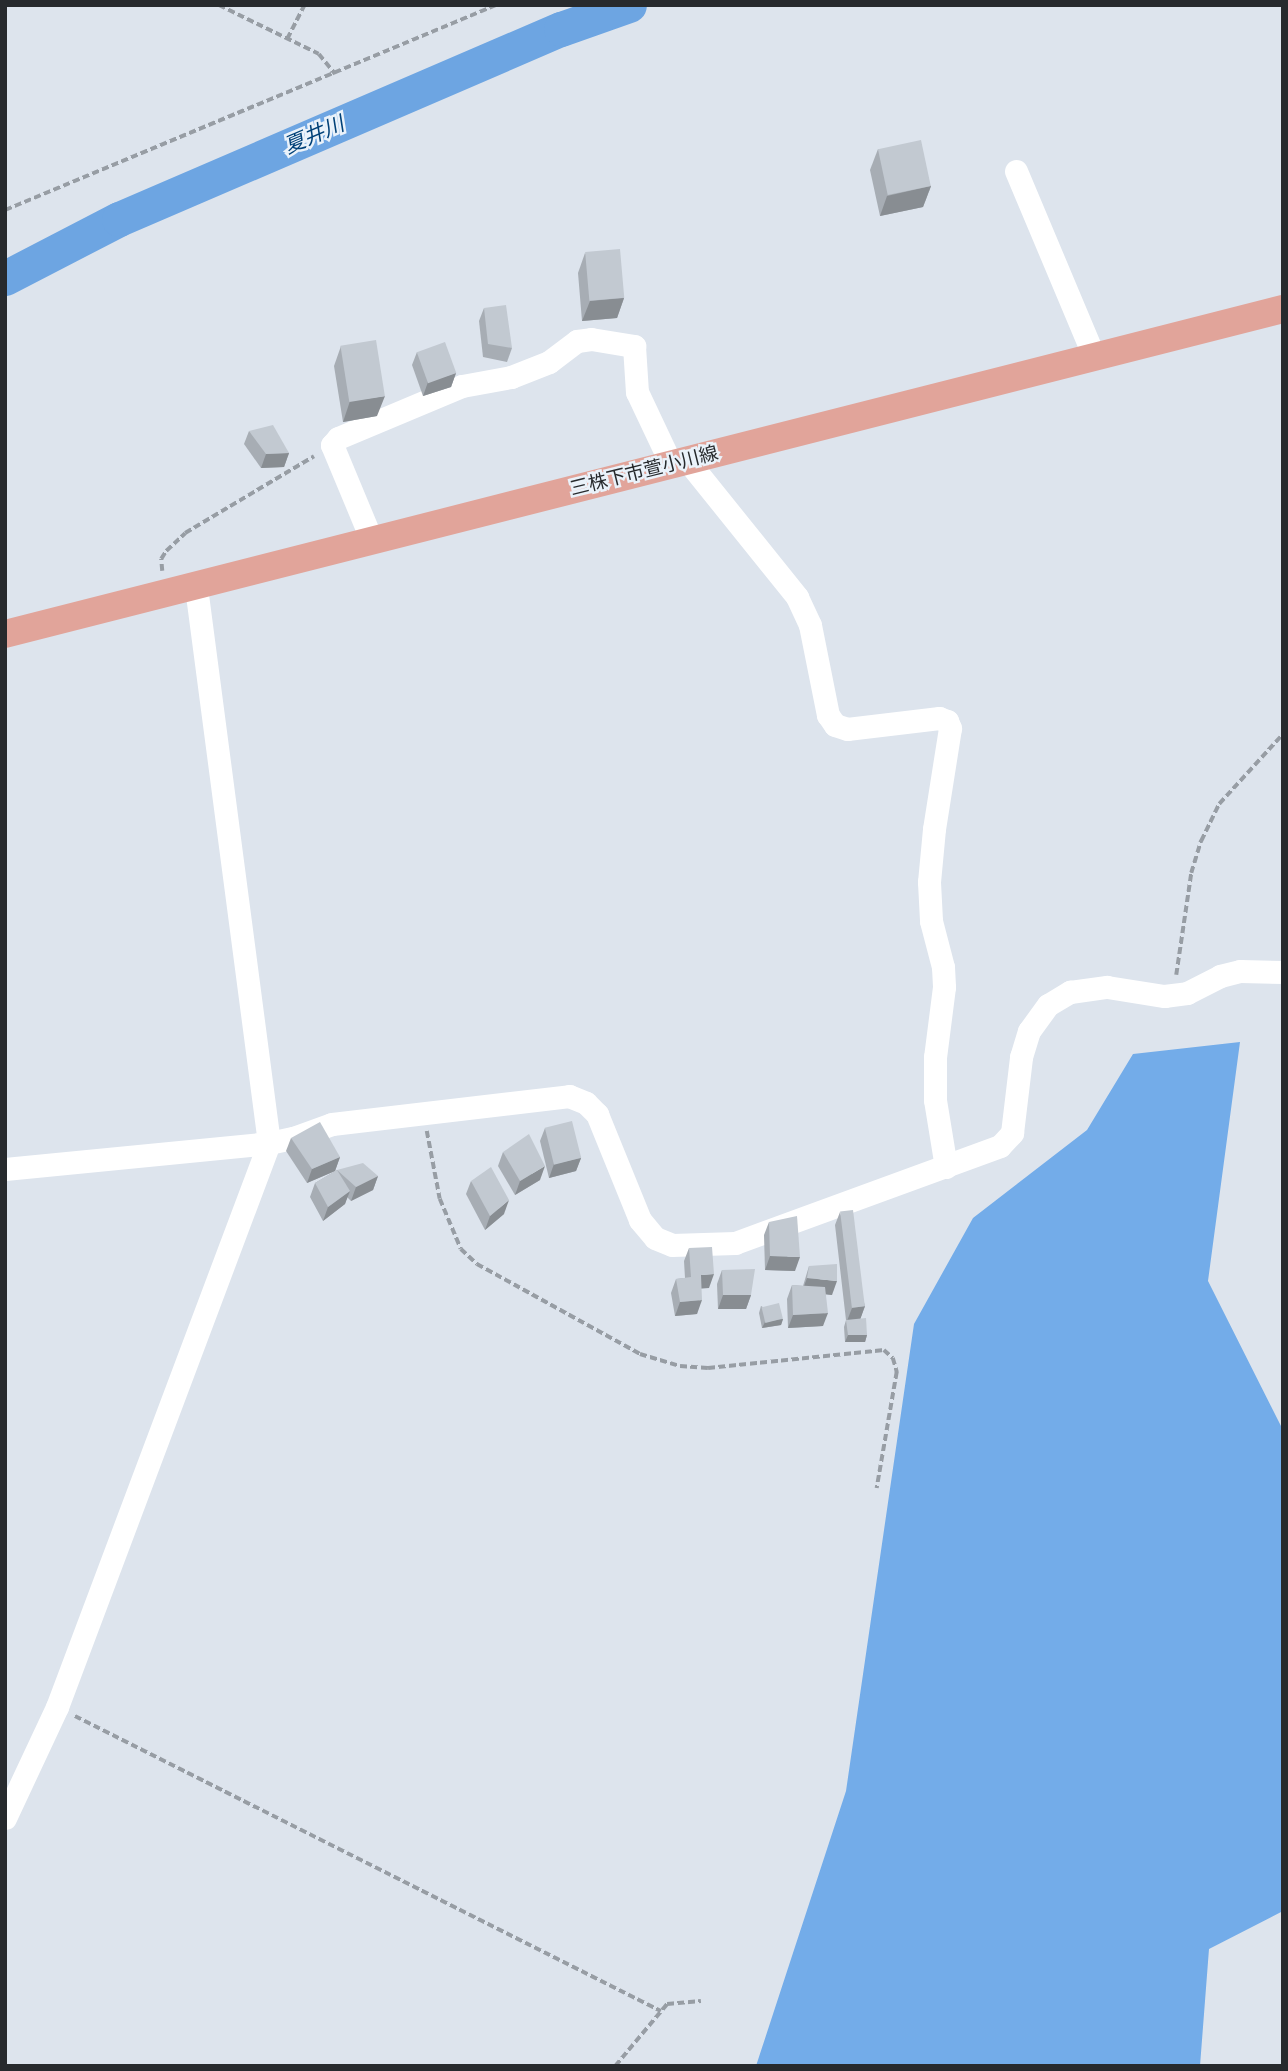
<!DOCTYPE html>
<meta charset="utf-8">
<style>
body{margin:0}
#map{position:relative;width:1288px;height:2071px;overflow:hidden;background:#dde4ed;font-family:"Roboto Serif","Noto Sans JP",serif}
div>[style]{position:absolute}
.forest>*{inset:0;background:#73ace9}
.river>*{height:35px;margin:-17.5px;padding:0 17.5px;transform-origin:17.5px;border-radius:17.5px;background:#6da5e2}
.path>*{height:3.5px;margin-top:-1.75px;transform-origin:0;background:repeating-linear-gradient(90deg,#979da4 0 7px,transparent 0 10.5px)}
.minor>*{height:23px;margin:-11.5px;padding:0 11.5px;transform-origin:11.5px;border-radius:11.5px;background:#fff}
.major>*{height:28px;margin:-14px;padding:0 14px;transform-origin:14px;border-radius:14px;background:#e1a49a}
.wall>*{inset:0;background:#a7adb4}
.shaded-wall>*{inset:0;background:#888d92}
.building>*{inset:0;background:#c2c9d1;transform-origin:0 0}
span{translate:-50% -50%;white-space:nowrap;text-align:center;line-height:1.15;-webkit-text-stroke:5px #eaf2fa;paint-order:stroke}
.street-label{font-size:19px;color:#272a2d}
.water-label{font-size:21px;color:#004178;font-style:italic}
.frame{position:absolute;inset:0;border:7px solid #272a2d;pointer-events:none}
</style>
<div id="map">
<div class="forest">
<i style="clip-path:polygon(1240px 1042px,1208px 1281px,1283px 1430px,1283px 1911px,1209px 1949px,1200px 2066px,756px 2066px,846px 1791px,914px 1324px,973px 1218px,1087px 1130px,1133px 1054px)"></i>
</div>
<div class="river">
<i style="left:5px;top:278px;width:128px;rotate:-27.4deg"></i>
<i style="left:119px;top:219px;width:481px;rotate:-23.3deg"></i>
<i style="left:561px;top:29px;width:72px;rotate:-19.4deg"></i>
</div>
<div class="path">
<i style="left:219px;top:5px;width:111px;rotate:26.1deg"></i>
<i style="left:319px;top:54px;width:26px;rotate:51deg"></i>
<i style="left:287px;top:39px;width:38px;rotate:-63deg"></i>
<i style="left:5px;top:210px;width:532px;rotate:-22.66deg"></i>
<i style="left:162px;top:571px;width:12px;rotate:-95deg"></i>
<i style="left:161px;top:559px;width:9px;rotate:-58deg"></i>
<i style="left:166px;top:551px;width:26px;rotate:-43deg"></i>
<i style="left:185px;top:533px;width:150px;rotate:-30.8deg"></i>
<i style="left:1176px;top:975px;width:103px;rotate:-81.6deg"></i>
<i style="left:1191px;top:873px;width:34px;rotate:-73deg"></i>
<i style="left:1201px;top:841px;width:41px;rotate:-64.1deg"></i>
<i style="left:1219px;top:804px;width:95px;rotate:-47.6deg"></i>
<i style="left:427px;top:1131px;width:69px;rotate:79.2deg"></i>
<i style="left:440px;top:1199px;width:54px;rotate:67.2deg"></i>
<i style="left:461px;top:1249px;width:22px;rotate:43deg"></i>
<i style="left:477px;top:1264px;width:186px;rotate:28.9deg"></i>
<i style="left:640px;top:1354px;width:42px;rotate:16.7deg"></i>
<i style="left:680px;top:1366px;width:28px;rotate:4deg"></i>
<i style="left:708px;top:1368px;width:177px;rotate:-5.8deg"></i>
<i style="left:884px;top:1350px;width:12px;rotate:42deg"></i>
<i style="left:893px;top:1358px;width:15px;rotate:74deg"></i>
<i style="left:897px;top:1372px;width:118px;rotate:99.8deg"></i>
<i style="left:75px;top:1716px;width:656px;rotate:26.72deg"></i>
<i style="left:615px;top:2066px;width:81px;rotate:-50deg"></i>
<i style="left:667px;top:2004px;width:34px;rotate:-5deg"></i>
</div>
<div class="minor">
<i style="left:1016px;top:171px;width:202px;rotate:67.2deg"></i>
<i style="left:687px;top:460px;width:176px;rotate:51.2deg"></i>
<i style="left:797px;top:597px;width:31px;rotate:65deg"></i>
<i style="left:810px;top:625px;width:92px;rotate:78.7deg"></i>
<i style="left:828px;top:715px;width:12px;rotate:55deg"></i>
<i style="left:835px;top:725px;width:13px;rotate:18deg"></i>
<i style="left:847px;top:729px;width:93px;rotate:-6.8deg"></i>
<i style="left:939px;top:718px;width:9px;rotate:21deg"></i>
<i style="left:947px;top:721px;width:8px;rotate:67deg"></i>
<i style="left:950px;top:728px;width:102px;rotate:99deg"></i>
<i style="left:934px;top:829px;width:53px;rotate:95.4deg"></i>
<i style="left:929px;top:882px;width:39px;rotate:87deg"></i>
<i style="left:931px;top:921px;width:48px;rotate:75.4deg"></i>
<i style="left:943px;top:967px;width:20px;rotate:87deg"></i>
<i style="left:944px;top:987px;width:71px;rotate:97.3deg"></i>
<i style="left:935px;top:1057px;width:43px;rotate:90deg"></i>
<i style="left:935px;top:1100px;width:68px;rotate:80.7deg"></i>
<i style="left:372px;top:541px;width:104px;rotate:-112.6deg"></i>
<i style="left:332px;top:445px;width:9px;rotate:-49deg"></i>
<i style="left:338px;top:438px;width:134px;rotate:-22.8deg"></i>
<i style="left:462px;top:386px;width:50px;rotate:-10.4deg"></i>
<i style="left:511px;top:377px;width:41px;rotate:-21.5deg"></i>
<i style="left:549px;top:362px;width:35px;rotate:-37deg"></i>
<i style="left:577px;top:341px;width:14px;rotate:-8deg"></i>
<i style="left:591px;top:339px;width:44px;rotate:9.2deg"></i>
<i style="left:634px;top:346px;width:46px;rotate:86.3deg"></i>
<i style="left:637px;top:392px;width:80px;rotate:64.7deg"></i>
<i style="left:5px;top:1169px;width:265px;rotate:-5.6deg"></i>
<i style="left:269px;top:1143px;width:25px;rotate:-12deg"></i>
<i style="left:293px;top:1138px;width:41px;rotate:-19.7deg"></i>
<i style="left:332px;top:1124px;width:239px;rotate:-6.7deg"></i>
<i style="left:569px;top:1096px;width:18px;rotate:22deg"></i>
<i style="left:586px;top:1103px;width:16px;rotate:45deg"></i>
<i style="left:597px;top:1114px;width:114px;rotate:67.9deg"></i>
<i style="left:640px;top:1220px;width:23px;rotate:50deg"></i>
<i style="left:655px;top:1238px;width:18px;rotate:22deg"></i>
<i style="left:672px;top:1245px;width:63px;rotate:-1.8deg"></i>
<i style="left:735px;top:1243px;width:282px;rotate:-20.1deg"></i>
<i style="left:1000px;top:1146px;width:18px;rotate:-47deg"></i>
<i style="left:1012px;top:1133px;width:77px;rotate:-83.2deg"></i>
<i style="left:1021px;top:1057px;width:27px;rotate:-73deg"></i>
<i style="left:1029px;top:1031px;width:32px;rotate:-54deg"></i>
<i style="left:1048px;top:1005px;width:26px;rotate:-31deg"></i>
<i style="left:1070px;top:992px;width:37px;rotate:-8deg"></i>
<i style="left:1107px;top:987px;width:58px;rotate:9deg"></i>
<i style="left:1164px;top:996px;width:23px;rotate:-7deg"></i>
<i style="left:1187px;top:993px;width:37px;rotate:-27deg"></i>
<i style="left:1220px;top:976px;width:21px;rotate:-14deg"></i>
<i style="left:1240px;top:971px;width:43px;rotate:1.3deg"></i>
<i style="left:5px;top:1818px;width:123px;rotate:-64.9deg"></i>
<i style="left:57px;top:1707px;width:603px;rotate:-69.4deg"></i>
<i style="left:269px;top:1143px;width:561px;rotate:-97.48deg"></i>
</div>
<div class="major">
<i style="left:5px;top:634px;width:1319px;rotate:-14.27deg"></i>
</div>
<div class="wall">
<i style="clip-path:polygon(878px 149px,931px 186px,923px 207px,880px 216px,870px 170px)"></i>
<i style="clip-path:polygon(585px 253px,624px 298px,617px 318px,582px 321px,578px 273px)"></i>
<i style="clip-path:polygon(484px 308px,512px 348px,507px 362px,483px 357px,479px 321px)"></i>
<i style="clip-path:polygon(341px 346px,377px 416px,343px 422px,334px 366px)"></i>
<i style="clip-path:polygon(417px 352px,456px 373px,451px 387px,423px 396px,412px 365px)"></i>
<i style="clip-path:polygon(249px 431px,289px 453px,284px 467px,261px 468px,244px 444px)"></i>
<i style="clip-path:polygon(545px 1128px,581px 1158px,576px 1171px,549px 1178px,540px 1141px)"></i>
<i style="clip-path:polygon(291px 1138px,340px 1157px,335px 1171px,307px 1183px,286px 1151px)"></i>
<i style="clip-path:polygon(503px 1152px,540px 1180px,515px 1195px,498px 1166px)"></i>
<i style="clip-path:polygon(337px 1170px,378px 1176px,373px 1190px,351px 1201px,347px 1197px,345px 1204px,323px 1221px,310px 1197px,315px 1183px)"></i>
<i style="clip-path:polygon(471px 1181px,504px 1214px,485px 1230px,466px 1194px)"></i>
<i style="clip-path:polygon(840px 1212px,865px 1306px,860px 1319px,867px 1335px,865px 1342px,845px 1342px,844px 1327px,846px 1320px,835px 1225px)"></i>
<i style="clip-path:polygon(769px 1222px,795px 1271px,765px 1270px,764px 1235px)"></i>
<i style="clip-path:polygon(689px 1248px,709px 1288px,701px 1288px,697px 1314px,675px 1316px,671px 1293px,676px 1279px,685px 1278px,684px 1261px)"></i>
<i style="clip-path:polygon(809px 1266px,832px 1295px,826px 1294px,823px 1326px,788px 1328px,787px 1299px,792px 1285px,803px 1286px)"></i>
<i style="clip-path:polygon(722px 1270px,751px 1295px,746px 1309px,718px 1309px,717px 1284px)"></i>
<i style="clip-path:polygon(761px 1306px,783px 1319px,781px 1325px,762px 1328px,759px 1313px)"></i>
</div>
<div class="shaded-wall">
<i style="clip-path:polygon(931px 186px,923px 207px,880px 216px,887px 196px)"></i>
<i style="clip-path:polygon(624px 298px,617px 318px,582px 321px,590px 301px)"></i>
<i style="clip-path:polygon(456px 373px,451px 387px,423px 396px,428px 382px)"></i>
<i style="clip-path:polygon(385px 396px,377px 416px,343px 422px,350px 401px)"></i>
<i style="clip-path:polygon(289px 453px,284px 467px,261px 468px,266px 454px)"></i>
<i style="clip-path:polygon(340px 1157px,335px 1171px,307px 1183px,312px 1169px)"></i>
<i style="clip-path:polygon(581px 1158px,576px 1171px,549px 1178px,554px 1164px)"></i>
<i style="clip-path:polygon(545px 1166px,540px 1180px,515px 1195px,520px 1181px)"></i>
<i style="clip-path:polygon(378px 1176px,373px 1190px,351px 1201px,356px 1187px)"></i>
<i style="clip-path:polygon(350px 1191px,345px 1204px,323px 1221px,328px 1207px)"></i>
<i style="clip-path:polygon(509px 1200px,504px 1214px,485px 1230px,490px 1216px)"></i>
<i style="clip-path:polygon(770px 1256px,800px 1257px,795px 1271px,765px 1270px)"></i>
<i style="clip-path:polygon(714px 1274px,709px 1288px,696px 1289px,701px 1275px)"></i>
<i style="clip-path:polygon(807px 1278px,837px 1281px,832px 1295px,802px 1292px)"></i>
<i style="clip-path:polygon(723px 1295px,751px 1295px,746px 1309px,718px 1309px)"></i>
<i style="clip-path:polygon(702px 1300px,697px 1314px,675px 1316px,680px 1302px)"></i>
<i style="clip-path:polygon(865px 1306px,860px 1320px,847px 1321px,852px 1308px)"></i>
<i style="clip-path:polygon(828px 1313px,823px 1326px,788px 1328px,793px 1315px)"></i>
<i style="clip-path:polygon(783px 1319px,781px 1325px,762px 1328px,765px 1322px)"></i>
<i style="clip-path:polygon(848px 1335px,867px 1335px,865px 1342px,845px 1342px)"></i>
</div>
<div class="building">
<i style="left:921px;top:140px;width:47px;height:44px;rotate:78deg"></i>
<i style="left:620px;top:249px;width:49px;height:35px;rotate:85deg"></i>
<i style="clip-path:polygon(506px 305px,512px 348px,488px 344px,484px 308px)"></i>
<i style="left:376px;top:340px;width:57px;height:36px;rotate:81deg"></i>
<i style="left:445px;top:342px;width:33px;height:30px;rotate:70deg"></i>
<i style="clip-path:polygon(273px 425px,289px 453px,266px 454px,249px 431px)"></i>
<i style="left:572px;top:1121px;width:38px;height:28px;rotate:76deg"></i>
<i style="clip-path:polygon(320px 1122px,340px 1157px,312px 1169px,291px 1138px)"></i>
<i style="clip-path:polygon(529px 1134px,545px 1166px,520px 1181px,503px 1152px)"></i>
<i style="clip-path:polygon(363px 1163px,378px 1176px,356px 1187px,337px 1170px)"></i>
<i style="clip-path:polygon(491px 1167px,509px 1200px,490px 1216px,471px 1181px)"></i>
<i style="clip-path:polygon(337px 1170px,350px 1191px,328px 1207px,315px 1183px)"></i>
<i style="left:853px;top:1210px;width:97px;height:13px;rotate:83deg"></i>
<i style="clip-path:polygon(797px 1216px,800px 1257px,770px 1256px,769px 1222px)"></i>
<i style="clip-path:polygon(712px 1247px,714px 1274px,701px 1275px,702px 1300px,680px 1302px,676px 1279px,691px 1277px,689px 1248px)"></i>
<i style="clip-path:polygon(837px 1264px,837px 1281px,807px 1278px,809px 1266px)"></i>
<i style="clip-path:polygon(755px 1269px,751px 1295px,723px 1295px,722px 1270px)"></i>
<i style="clip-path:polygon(792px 1285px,825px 1287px,828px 1313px,793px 1315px)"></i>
<i style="left:779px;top:1303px;width:16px;height:18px;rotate:76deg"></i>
<i style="clip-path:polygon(866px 1318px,867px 1335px,848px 1335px,846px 1320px)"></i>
</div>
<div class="street-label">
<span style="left:644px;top:471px;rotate:-14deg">三株下市萱小川線</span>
</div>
<div class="water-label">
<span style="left:314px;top:135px;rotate:-23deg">夏井川</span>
</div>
<div class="frame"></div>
</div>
